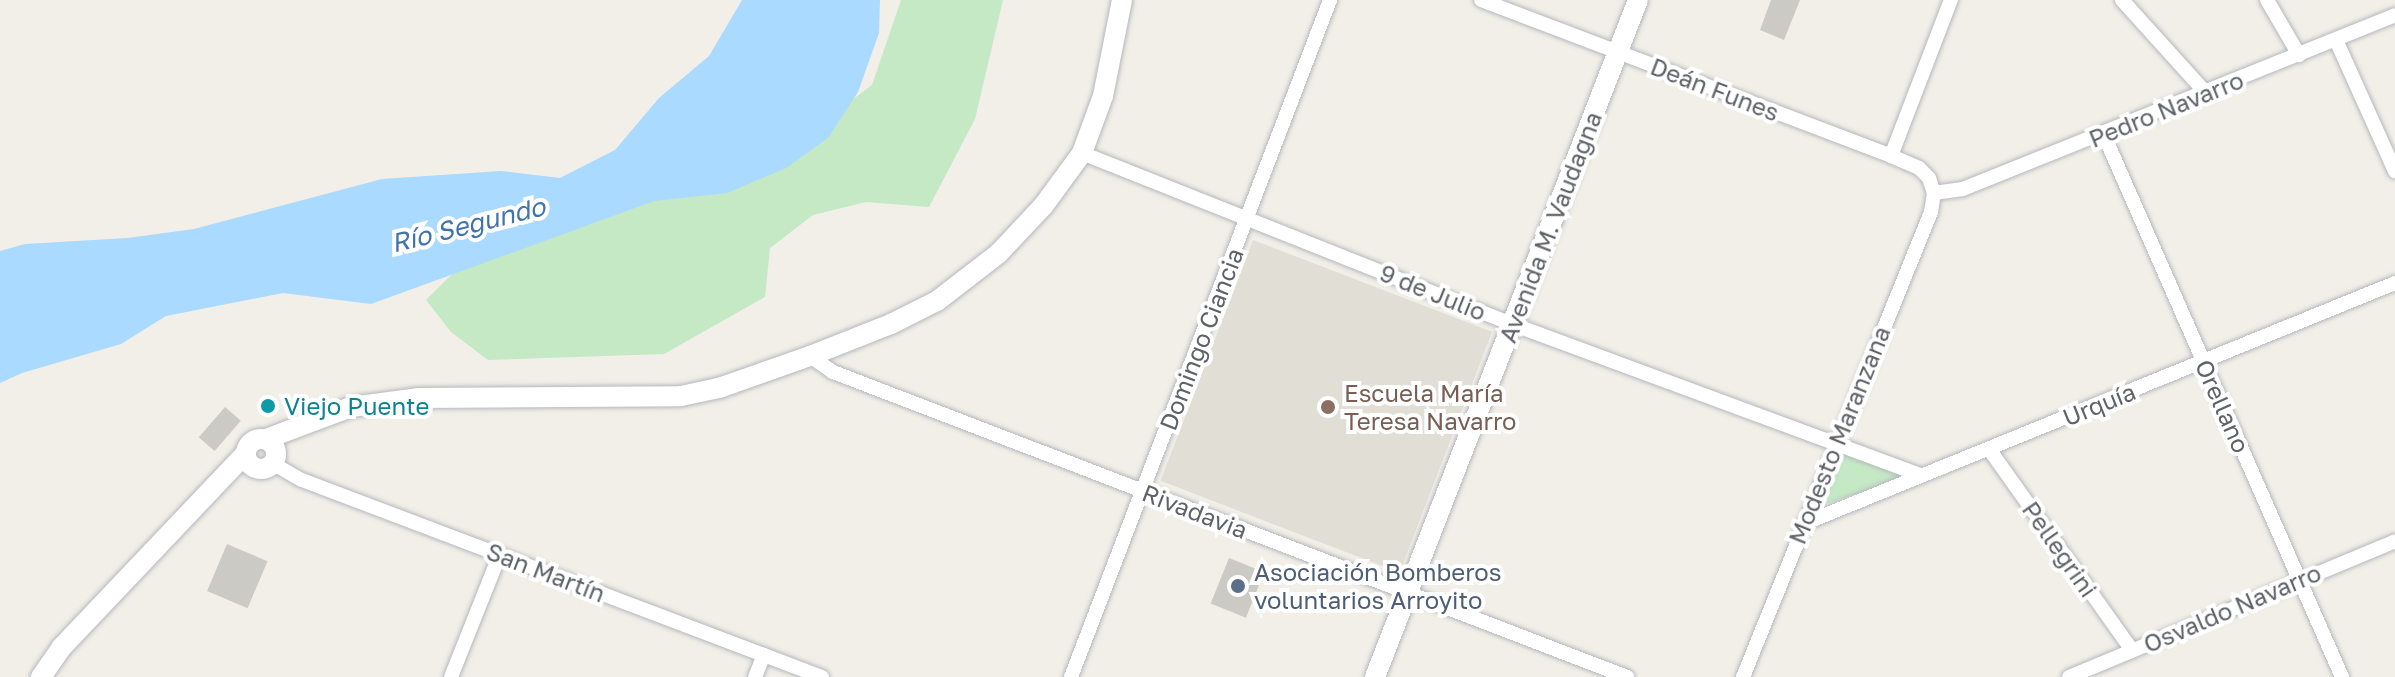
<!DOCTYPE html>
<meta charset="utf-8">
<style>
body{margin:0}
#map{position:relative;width:2395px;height:677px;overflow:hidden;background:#f1efe8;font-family:"Golos Text",sans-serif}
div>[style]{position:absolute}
.education>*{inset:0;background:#e1ded6;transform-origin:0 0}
.green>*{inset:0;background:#c5e8c5}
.water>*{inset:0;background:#aadaff}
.building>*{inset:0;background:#cccac5;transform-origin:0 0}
.roads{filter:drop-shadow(0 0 2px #b5b8bc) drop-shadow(0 0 2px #b5b8bc)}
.street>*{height:14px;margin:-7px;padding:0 7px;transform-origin:7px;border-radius:7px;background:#fff}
.secondary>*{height:20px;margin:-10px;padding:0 10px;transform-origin:10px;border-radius:10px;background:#fff}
.secondary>.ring{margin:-10px;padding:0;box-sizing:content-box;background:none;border:20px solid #fff;border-radius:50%}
.dots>*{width:22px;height:22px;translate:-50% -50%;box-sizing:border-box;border:4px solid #fff;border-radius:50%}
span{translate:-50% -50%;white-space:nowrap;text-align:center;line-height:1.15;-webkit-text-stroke:8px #fff;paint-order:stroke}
.street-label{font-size:24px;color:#5f6368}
.education-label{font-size:24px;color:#785e54}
.left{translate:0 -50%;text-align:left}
.culture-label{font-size:24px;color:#0d838f}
.service-label{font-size:24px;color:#4e5e75}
.water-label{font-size:26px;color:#4174aa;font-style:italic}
</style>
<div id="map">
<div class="education">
<i style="left:1253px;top:240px;width:256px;height:258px;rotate:21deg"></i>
</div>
<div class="green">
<i style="clip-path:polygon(901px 0,1003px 0,975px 119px,929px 207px,866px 202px,813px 215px,770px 248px,765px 297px,664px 354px,488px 360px,451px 332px,426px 300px,475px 251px,789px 147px,872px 85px)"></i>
<i style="clip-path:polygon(1842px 451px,1905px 478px,1819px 506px)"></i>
</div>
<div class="water">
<i style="clip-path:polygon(742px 0,880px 0,879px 33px,858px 92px,828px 138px,786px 168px,727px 193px,654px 201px,371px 304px,283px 293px,166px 316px,121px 344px,22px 373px,0 383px,0 251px,25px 244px,127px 238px,194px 229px,382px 179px,501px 171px,560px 178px,615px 150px,659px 98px,709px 56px)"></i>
</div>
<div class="building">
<i style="clip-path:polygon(1771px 0,1800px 0,1784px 40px,1760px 30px)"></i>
<i style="left:225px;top:407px;width:21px;height:40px;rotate:41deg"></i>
<i style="left:227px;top:544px;width:44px;height:51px;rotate:23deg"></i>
<i style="left:1229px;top:558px;width:38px;height:49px;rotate:22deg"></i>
</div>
<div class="roads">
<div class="street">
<i style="left:1481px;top:0;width:439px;rotate:20.8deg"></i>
<i style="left:1891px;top:156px;width:30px;rotate:23deg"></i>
<i style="left:1919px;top:168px;width:14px;rotate:45deg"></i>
<i style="left:1929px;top:178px;width:16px;rotate:72deg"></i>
<i style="left:1934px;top:193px;width:19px;rotate:99deg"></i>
<i style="left:1931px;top:212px;width:502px;rotate:112.01deg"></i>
<i style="left:2122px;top:0;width:127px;rotate:47.9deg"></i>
<i style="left:2267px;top:0;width:64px;rotate:59.8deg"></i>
<i style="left:2336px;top:40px;width:144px;rotate:65.8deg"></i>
<i style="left:2104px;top:135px;width:592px;rotate:66.29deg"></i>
<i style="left:1082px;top:153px;width:463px;rotate:21.7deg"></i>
<i style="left:1512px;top:324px;width:437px;rotate:20.3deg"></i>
<i style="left:1891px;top:156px;width:167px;rotate:-69deg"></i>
<i style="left:1934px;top:193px;width:29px;rotate:-8deg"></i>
<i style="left:1963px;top:189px;width:466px;rotate:-21.9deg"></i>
<i style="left:810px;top:356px;width:28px;rotate:35deg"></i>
<i style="left:833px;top:372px;width:851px;rotate:21.01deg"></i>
<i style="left:1989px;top:449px;width:247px;rotate:54.6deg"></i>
<i style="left:272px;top:463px;width:34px;rotate:30deg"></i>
<i style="left:302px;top:480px;width:556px;rotate:20.75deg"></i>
<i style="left:1803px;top:524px;width:639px;rotate:-22.15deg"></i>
<i style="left:451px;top:677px;width:132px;rotate:-68.3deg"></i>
<i style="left:755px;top:677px;width:24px;rotate:-68deg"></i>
<i style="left:1071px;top:677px;width:725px;rotate:-69.06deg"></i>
<i style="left:2069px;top:677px;width:353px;rotate:-22.6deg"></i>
</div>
<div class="secondary">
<i class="ring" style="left:246px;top:439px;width:10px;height:10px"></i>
<i style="left:266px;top:439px;width:91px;rotate:-20.6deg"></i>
<i style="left:351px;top:407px;width:69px;rotate:-7.5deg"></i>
<i style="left:419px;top:398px;width:262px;rotate:-0.4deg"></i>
<i style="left:681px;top:396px;width:39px;rotate:-12deg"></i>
<i style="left:719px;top:388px;width:96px;rotate:-19.4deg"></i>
<i style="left:810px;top:356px;width:87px;rotate:-21.6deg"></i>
<i style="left:891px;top:324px;width:51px;rotate:-26.6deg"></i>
<i style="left:937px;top:301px;width:78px;rotate:-37.7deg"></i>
<i style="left:999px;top:253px;width:66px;rotate:-46.8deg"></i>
<i style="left:1044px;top:205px;width:64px;rotate:-53.8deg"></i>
<i style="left:1082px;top:153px;width:61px;rotate:-69.8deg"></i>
<i style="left:1103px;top:96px;width:98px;rotate:-78.8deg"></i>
<i style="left:41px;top:677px;width:35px;rotate:-55deg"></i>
<i style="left:61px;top:648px;width:267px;rotate:-46.5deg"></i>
<i style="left:1375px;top:677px;width:726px;rotate:-68.77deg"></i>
</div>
</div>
<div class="dots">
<i style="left:268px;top:406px;background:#0f9aa8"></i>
<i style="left:1328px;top:407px;background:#8d6e63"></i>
<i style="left:1238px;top:586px;background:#5c6f8a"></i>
</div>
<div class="street-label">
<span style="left:1715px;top:89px;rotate:21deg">Deán Funes</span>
<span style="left:2166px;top:109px;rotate:-22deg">Pedro Navarro</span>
<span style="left:1550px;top:227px;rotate:-69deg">Avenida M. Vaudagna</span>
<span style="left:1433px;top:292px;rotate:22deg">9 de Julio</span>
<span style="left:1201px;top:339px;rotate:-69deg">Domingo Ciancia</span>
<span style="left:2099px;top:404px;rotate:-22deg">Urquía</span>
<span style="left:2223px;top:406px;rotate:66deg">Orellano</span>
<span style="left:1839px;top:435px;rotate:-68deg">Modesto Maranzana</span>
<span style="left:1195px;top:511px;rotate:21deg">Rivadavia</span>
<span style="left:2060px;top:549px;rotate:55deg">Pellegrini</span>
<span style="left:546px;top:572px;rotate:21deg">San Martín</span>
<span style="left:2232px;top:608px;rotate:-23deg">Osvaldo Navarro</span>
</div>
<div class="education-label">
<span class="left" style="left:1344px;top:407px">Escuela María<br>Teresa Navarro</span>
</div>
<div class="culture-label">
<span class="left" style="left:284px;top:406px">Viejo Puente</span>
</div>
<div class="service-label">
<span class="left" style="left:1254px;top:586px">Asociación Bomberos<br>voluntarios Arroyito</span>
</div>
<div class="water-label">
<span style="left:468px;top:225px;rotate:-14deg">Río Segundo</span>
</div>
</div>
